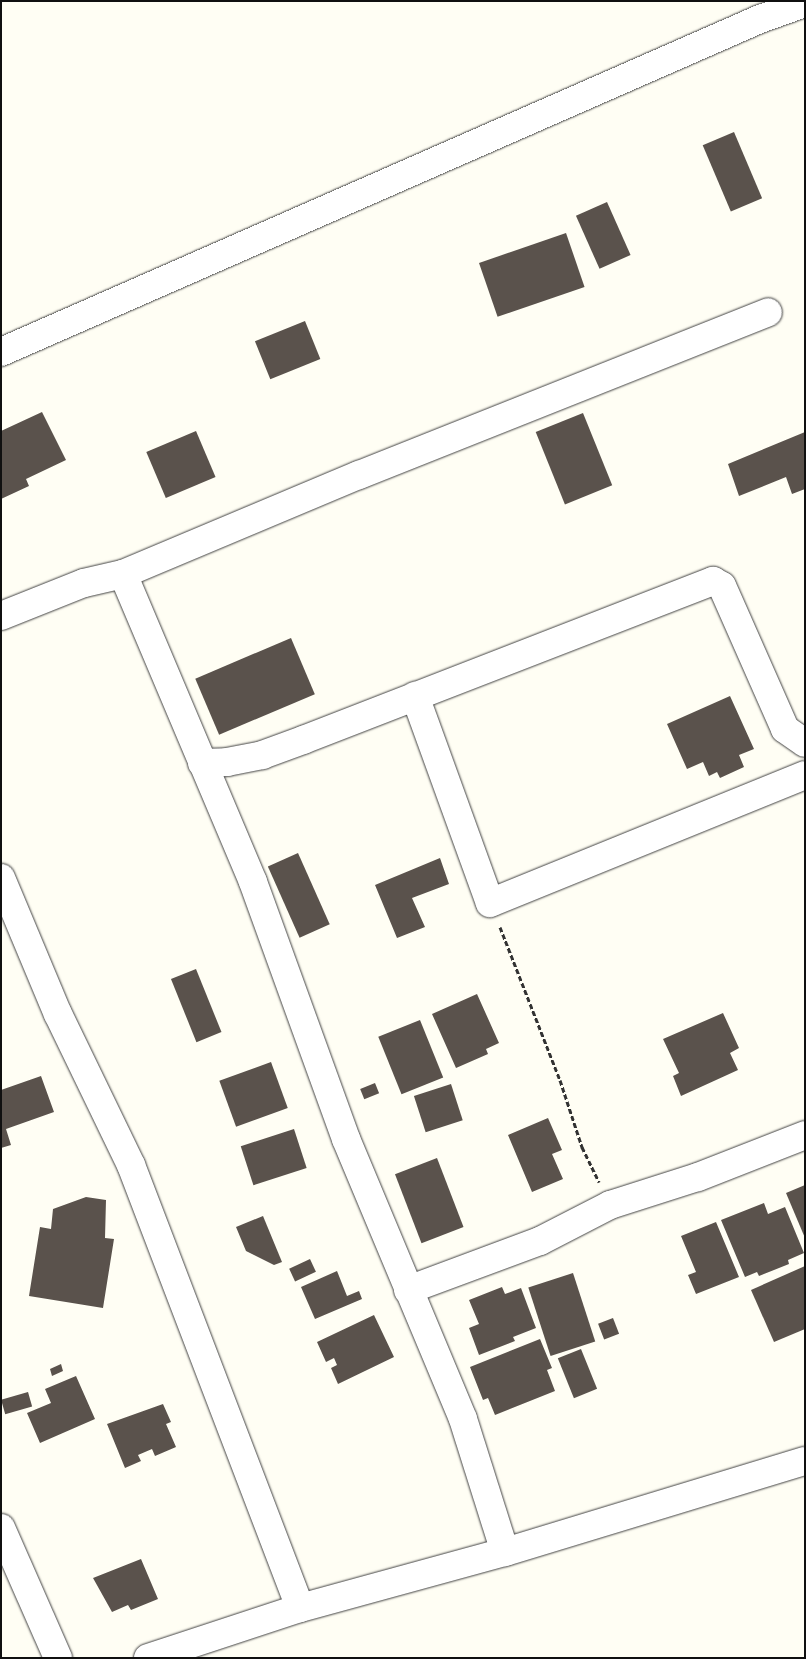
<!DOCTYPE html>
<style>
body{margin:0}
#map{position:relative;width:806px;height:1659px;overflow:hidden;background:#fffef4;font-family:Literata,serif}
div>[style]{position:absolute}
.building>*{inset:0;background:#5a524c;transform-origin:0 0}
.path>*{height:3px;margin-top:-1.5px;transform-origin:0;background:repeating-linear-gradient(90deg,#323232 0 5px,transparent 0 7.5px)}
.roads{filter:drop-shadow(0 0 1px #434343) drop-shadow(0 0 1px #434343)}
.street>*{height:28px;margin:-14px;padding:0 14px;transform-origin:14px;border-radius:14px;background:#fff}
span{translate:-50% -50%;white-space:nowrap;text-align:center;line-height:1.15;-webkit-text-stroke:5px #fff;paint-order:stroke}
.frame{position:absolute;inset:0;border:2px solid #101010;pointer-events:none}
</style>
<div id="map">
<div class="building">
<i style="left:734px;top:132px;width:72px;height:34px;rotate:67deg"></i>
<i style="left:607px;top:202px;width:58px;height:34px;rotate:66deg"></i>
<i style="left:566px;top:233px;width:57px;height:92px;rotate:71deg"></i>
<i style="left:305px;top:321px;width:41px;height:54px;rotate:68deg"></i>
<i style="clip-path:polygon(42px 412px,66px 460px,26px 479px,29px 486px,1px 499px,1px 431px)"></i>
<i style="left:583px;top:413px;width:78px;height:51px;rotate:68deg"></i>
<i style="left:196px;top:431px;width:50px;height:54px;rotate:67deg"></i>
<i style="clip-path:polygon(805px 432px,805px 489px,792px 494px,786px 477px,739px 496px,728px 464px)"></i>
<i style="left:291px;top:638px;width:61px;height:104px;rotate:67deg"></i>
<i style="clip-path:polygon(730px 696px,754px 749px,739px 755px,744px 767px,720px 778px,717px 772px,709px 776px,703px 762px,687px 769px,667px 724px)"></i>
<i style="left:298px;top:853px;width:78px;height:33px;rotate:66deg"></i>
<i style="clip-path:polygon(440px 858px,449px 884px,412px 898px,425px 927px,397px 938px,375px 885px)"></i>
<i style="left:196px;top:969px;width:68px;height:27px;rotate:68deg"></i>
<i style="clip-path:polygon(477px 994px,499px 1043px,486px 1049px,488px 1054px,456px 1068px,432px 1014px)"></i>
<i style="clip-path:polygon(723px 1013px,739px 1048px,730px 1053px,738px 1070px,681px 1096px,673px 1076px,679px 1073px,663px 1039px)"></i>
<i style="left:420px;top:1020px;width:62px;height:45px;rotate:68deg"></i>
<i style="left:271px;top:1062px;width:49px;height:55px;rotate:70deg"></i>
<i style="clip-path:polygon(41px 1076px,54px 1112px,6px 1129px,11px 1145px,1px 1148px,1px 1090px)"></i>
<i style="left:375px;top:1083px;width:11px;height:16px;rotate:68deg"></i>
<i style="left:451px;top:1084px;width:38px;height:39px;rotate:72deg"></i>
<i style="clip-path:polygon(548px 1118px,562px 1150px,552px 1154px,563px 1179px,532px 1192px,508px 1135px)"></i>
<i style="left:294px;top:1129px;width:41px;height:56px;rotate:72deg"></i>
<i style="left:437px;top:1158px;width:74px;height:45px;rotate:69deg"></i>
<i style="clip-path:polygon(805px 1185px,805px 1238px,786px 1193px)"></i>
<i style="clip-path:polygon(86px 1197px,106px 1200px,105px 1238px,114px 1239px,103px 1308px,29px 1296px,40px 1227px,51px 1229px,53px 1209px)"></i>
<i style="clip-path:polygon(764px 1203px,768px 1214px,785px 1207px,804px 1253px,788px 1260px,789px 1264px,759px 1276px,757px 1272px,745px 1277px,721px 1220px)"></i>
<i style="clip-path:polygon(263px 1216px,282px 1262px,274px 1265px,246px 1251px,236px 1227px)"></i>
<i style="clip-path:polygon(716px 1222px,739px 1277px,696px 1294px,688px 1275px,696px 1272px,681px 1236px)"></i>
<i style="left:310px;top:1259px;width:14px;height:23px;rotate:65deg"></i>
<i style="clip-path:polygon(805px 1266px,805px 1329px,774px 1342px,751px 1290px)"></i>
<i style="clip-path:polygon(337px 1271px,347px 1296px,359px 1291px,362px 1299px,315px 1319px,301px 1287px)"></i>
<i style="left:573px;top:1273px;width:72px;height:47px;rotate:72deg"></i>
<i style="clip-path:polygon(502px 1287px,505px 1294px,521px 1288px,536px 1328px,513px 1337px,515px 1341px,479px 1355px,469px 1328px,479px 1324px,469px 1300px)"></i>
<i style="clip-path:polygon(374px 1315px,394px 1357px,338px 1384px,331px 1368px,337px 1365px,334px 1358px,326px 1362px,317px 1342px)"></i>
<i style="left:613px;top:1318px;width:17px;height:16px;rotate:69deg"></i>
<i style="clip-path:polygon(540px 1339px,552px 1368px,547px 1370px,555px 1391px,495px 1415px,488px 1398px,483px 1400px,470px 1367px)"></i>
<i style="left:581px;top:1349px;width:43px;height:25px;rotate:68deg"></i>
<i style="clip-path:polygon(61px 1364px,63px 1371px,52px 1376px,50px 1369px)"></i>
<i style="clip-path:polygon(76px 1376px,95px 1419px,40px 1443px,27px 1413px,51px 1403px,45px 1389px)"></i>
<i style="left:28px;top:1392px;width:15px;height:28px;rotate:74deg"></i>
<i style="clip-path:polygon(163px 1404px,171px 1422px,166px 1424px,176px 1447px,155px 1456px,152px 1449px,138px 1455px,141px 1461px,125px 1468px,107px 1424px)"></i>
<i style="clip-path:polygon(141px 1559px,158px 1599px,131px 1610px,128px 1605px,112px 1612px,93px 1578px)"></i>
</div>
<div class="path">
<i style="left:500px;top:927px;width:164px;rotate:68.6deg"></i>
<i style="left:560px;top:1080px;width:71px;rotate:71.8deg"></i>
<i style="left:582px;top:1147px;width:39px;rotate:64deg"></i>
</div>
<div class="roads">
<div class="street">
<i style="left:1px;top:352px;width:829px;rotate:-23.69deg"></i>
<i style="left:760px;top:19px;width:48px;rotate:-19.6deg"></i>
<i style="left:123px;top:574px;width:334px;rotate:67.1deg"></i>
<i style="left:253px;top:882px;width:273px;rotate:70.1deg"></i>
<i style="left:346px;top:1139px;width:303px;rotate:67.3deg"></i>
<i style="left:463px;top:1419px;width:139px;rotate:72.5deg"></i>
<i style="left:1px;top:616px;width:89px;rotate:-21.7deg"></i>
<i style="left:84px;top:583px;width:40px;rotate:-13deg"></i>
<i style="left:123px;top:574px;width:256px;rotate:-22.8deg"></i>
<i style="left:359px;top:475px;width:440px;rotate:-21.7deg"></i>
<i style="left:415px;top:696px;width:220px;rotate:70.1deg"></i>
<i style="left:490px;top:903px;width:340px;rotate:-22.1deg"></i>
<i style="left:202px;top:763px;width:25px;rotate:-2deg"></i>
<i style="left:227px;top:762px;width:36px;rotate:-11deg"></i>
<i style="left:262px;top:755px;width:44px;rotate:-20.1deg"></i>
<i style="left:303px;top:740px;width:440px;rotate:-21.2deg"></i>
<i style="left:713px;top:581px;width:10px;rotate:29deg"></i>
<i style="left:722px;top:586px;width:156px;rotate:66.2deg"></i>
<i style="left:785px;top:729px;width:24px;rotate:35deg"></i>
<i style="left:1px;top:878px;width:147px;rotate:67.3deg"></i>
<i style="left:58px;top:1014px;width:168px;rotate:64.2deg"></i>
<i style="left:131px;top:1165px;width:474px;rotate:69.1deg"></i>
<i style="left:408px;top:1290px;width:141px;rotate:-20.4deg"></i>
<i style="left:540px;top:1241px;width:79px;rotate:-27.2deg"></i>
<i style="left:610px;top:1205px;width:92px;rotate:-17.7deg"></i>
<i style="left:698px;top:1177px;width:115px;rotate:-21.4deg"></i>
<i style="left:1px;top:1528px;width:142px;rotate:66.3deg"></i>
<i style="left:148px;top:1658px;width:160px;rotate:-18.2deg"></i>
<i style="left:300px;top:1608px;width:213px;rotate:-15.3deg"></i>
<i style="left:505px;top:1552px;width:313px;rotate:-16.9deg"></i>
</div>
</div>
<div class="frame"></div>
</div>
